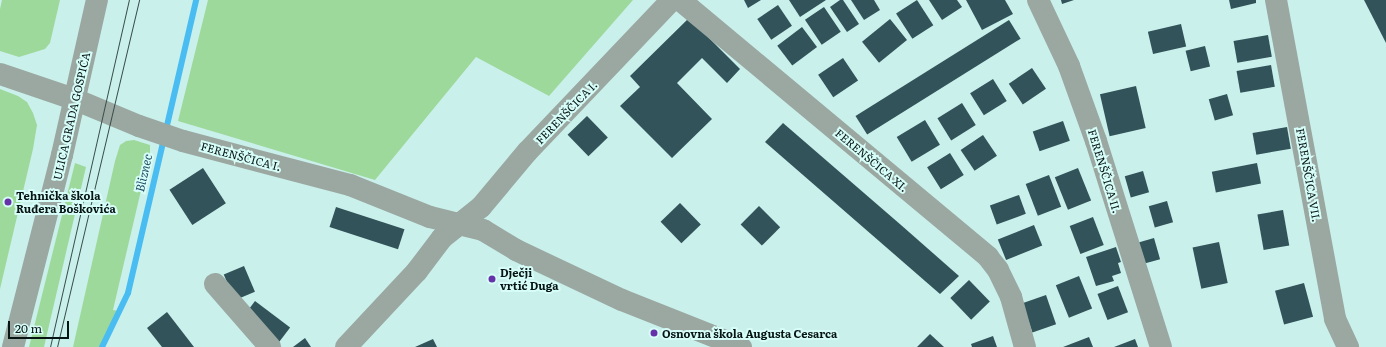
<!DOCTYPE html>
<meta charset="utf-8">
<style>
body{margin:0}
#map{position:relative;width:1386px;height:347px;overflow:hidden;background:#caf0eb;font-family:Literata,serif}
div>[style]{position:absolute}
.green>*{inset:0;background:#9ed99c}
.stream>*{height:6px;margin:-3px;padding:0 3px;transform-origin:3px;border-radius:3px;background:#49bdf2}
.building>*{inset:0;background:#315359;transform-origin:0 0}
.minor>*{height:22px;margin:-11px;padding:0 11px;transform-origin:11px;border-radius:11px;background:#9aa8a1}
.tram>*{height:1px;margin:-0.5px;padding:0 0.5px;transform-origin:0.5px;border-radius:0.5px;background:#394e4c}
.dots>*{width:11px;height:11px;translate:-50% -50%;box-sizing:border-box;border:2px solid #d7fdf9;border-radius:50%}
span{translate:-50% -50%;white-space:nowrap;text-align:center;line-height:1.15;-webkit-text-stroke:4px #d7fdf9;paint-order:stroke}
.street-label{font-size:11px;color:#061413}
.poi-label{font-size:11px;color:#061413;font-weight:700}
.left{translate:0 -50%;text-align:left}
.water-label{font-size:12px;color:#1b4a60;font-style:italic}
.scale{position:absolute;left:8px;top:321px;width:61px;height:18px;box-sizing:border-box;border:2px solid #061413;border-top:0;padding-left:5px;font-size:12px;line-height:14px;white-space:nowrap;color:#061413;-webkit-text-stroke:3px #d7fdf9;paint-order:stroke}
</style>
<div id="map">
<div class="green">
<i style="clip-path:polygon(2px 0,60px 0,50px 43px,45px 49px,19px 57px,0 51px,0 9px)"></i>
<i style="clip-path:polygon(208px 0,633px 0,549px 96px,476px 57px,375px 180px,178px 121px)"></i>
<i style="clip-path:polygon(0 89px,18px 96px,27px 102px,33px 113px,37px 125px,33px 149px,0 289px)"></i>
<i style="clip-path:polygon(134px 140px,150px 145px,150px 152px,113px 310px,119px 311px,99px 347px,73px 347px,115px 161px,120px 145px,126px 141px)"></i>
<i style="clip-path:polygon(75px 163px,86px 167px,44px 347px,29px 347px)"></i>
</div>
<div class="stream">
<i style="left:102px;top:347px;width:60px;rotate:-64.3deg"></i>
<i style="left:128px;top:293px;width:301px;rotate:-76.9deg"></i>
</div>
<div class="building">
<i style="clip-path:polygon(744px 0,761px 0,748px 8px)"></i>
<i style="clip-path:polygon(789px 0,826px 0,800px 17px)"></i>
<i style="clip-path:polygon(840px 0,843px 0,859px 24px,847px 32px,830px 7px)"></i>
<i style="clip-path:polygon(851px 0,874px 0,880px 10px,864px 20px)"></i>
<i style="left:917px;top:0;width:30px;height:25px;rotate:57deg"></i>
<i style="clip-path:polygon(929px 0,957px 0,962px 7px,942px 20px)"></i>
<i style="clip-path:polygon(966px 0,1005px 0,1013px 14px,982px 30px)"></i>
<i style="clip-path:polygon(1061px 0,1074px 0,1062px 4px)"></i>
<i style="clip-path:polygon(1229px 0,1256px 0,1256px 3px,1231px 9px)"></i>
<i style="clip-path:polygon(1364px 0,1386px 0,1386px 43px)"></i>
<i style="left:778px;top:5px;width:25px;height:25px;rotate:56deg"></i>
<i style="left:824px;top:7px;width:30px;height:23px;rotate:56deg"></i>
<i style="clip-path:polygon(689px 18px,740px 69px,727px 83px,702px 58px,677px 83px,712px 119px,672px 158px,620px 106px,640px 87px,630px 76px)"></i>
<i style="left:890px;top:19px;width:27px;height:36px;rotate:51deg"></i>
<i style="left:1009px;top:20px;width:22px;height:181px;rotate:58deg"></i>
<i style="left:1181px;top:24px;width:23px;height:34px;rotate:77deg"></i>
<i style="left:802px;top:27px;width:25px;height:31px;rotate:53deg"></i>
<i style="left:1268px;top:35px;width:22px;height:35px;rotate:80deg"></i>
<i style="left:1205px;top:46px;width:21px;height:20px;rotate:76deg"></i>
<i style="left:843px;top:58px;width:27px;height:30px;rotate:56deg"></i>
<i style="left:1271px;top:65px;width:22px;height:35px;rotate:80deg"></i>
<i style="left:1032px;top:68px;width:25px;height:28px;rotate:56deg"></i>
<i style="left:993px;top:79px;width:26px;height:27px;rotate:58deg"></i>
<i style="left:1136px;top:86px;width:43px;height:37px;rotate:77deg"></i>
<i style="left:1227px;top:94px;width:22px;height:19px;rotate:74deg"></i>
<i style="left:962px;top:103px;width:26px;height:29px;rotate:58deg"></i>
<i style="left:587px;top:116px;width:30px;height:27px;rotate:46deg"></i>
<i style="left:925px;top:120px;width:29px;height:33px;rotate:59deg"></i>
<i style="left:1063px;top:121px;width:21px;height:32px;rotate:71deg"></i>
<i style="clip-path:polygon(783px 123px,901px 225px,959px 276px,940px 294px,765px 142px)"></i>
<i style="left:1287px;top:127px;width:22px;height:35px;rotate:80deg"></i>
<i style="left:983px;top:135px;width:25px;height:27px;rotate:56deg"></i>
<i style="left:950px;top:153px;width:26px;height:27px;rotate:58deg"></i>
<i style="left:1257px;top:163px;width:21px;height:46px;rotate:79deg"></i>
<i style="left:203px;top:168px;width:42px;height:40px;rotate:57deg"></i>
<i style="left:1078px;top:168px;width:35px;height:25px;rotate:68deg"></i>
<i style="left:1143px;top:171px;width:22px;height:19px;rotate:74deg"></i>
<i style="left:1049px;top:175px;width:34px;height:25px;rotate:69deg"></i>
<i style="left:1019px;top:195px;width:20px;height:31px;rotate:70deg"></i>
<i style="left:1167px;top:201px;width:22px;height:19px;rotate:74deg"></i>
<i style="left:680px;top:203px;width:30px;height:27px;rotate:46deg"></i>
<i style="left:759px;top:206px;width:30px;height:26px;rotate:45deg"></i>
<i style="left:336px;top:207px;width:72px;height:21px;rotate:18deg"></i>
<i style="left:1283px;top:210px;width:36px;height:26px;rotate:80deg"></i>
<i style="left:1093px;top:217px;width:30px;height:25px;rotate:69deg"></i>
<i style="left:1034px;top:225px;width:22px;height:39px;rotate:68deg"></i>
<i style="left:1154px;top:238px;width:22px;height:18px;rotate:74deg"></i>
<i style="left:1219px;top:242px;width:42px;height:27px;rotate:78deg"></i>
<i style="clip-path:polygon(1116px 247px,1121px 262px,1118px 263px,1121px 273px,1112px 276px,1114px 281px,1096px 286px,1086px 257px)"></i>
<i style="left:244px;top:266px;width:28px;height:22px;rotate:67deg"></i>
<i style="left:1079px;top:276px;width:35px;height:25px;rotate:68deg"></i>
<i style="left:969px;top:280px;width:30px;height:26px;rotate:46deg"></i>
<i style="left:1304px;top:283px;width:35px;height:30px;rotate:75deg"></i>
<i style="left:1118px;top:286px;width:28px;height:22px;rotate:69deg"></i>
<i style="left:1046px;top:295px;width:31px;height:25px;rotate:71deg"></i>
<i style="left:255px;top:301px;width:44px;height:18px;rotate:37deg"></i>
<i style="clip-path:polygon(167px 312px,194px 347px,162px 347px,147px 328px)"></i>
<i style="clip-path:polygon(930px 334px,944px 347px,917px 347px)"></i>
<i style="clip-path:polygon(993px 336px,997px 347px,972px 347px,971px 344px)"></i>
<i style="clip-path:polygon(1089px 337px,1093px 347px,1063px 347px)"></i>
<i style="clip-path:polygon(305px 338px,311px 347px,293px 347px)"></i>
<i style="clip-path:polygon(433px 339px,437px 347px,415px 347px)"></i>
<i style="clip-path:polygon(1135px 339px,1138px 347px,1114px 347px)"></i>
</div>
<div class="minor">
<i style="left:680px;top:0;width:401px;rotate:39.8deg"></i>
<i style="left:988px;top:257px;width:16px;rotate:52deg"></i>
<i style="left:998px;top:270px;width:30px;rotate:64deg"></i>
<i style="left:1011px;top:297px;width:52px;rotate:74.4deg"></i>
<i style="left:1038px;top:0;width:73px;rotate:64.8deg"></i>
<i style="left:1069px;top:66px;width:80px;rotate:70.2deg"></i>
<i style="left:1096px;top:141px;width:216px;rotate:72.5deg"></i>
<i style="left:1276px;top:0;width:324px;rotate:79.5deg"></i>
<i style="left:1335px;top:319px;width:31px;rotate:65deg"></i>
<i style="left:0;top:74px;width:78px;rotate:18.7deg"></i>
<i style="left:74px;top:99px;width:70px;rotate:22.6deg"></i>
<i style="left:139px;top:126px;width:46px;rotate:18.8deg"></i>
<i style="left:183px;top:141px;width:173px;rotate:14.8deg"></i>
<i style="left:350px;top:185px;width:86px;rotate:21.8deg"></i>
<i style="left:430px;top:217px;width:55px;rotate:13.8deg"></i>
<i style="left:483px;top:230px;width:39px;rotate:31deg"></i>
<i style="left:516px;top:250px;width:117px;rotate:25.3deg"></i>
<i style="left:622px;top:300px;width:128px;rotate:21.6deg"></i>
<i style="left:215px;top:284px;width:84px;rotate:48.9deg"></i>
<i style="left:13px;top:347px;width:198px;rotate:-75.7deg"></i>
<i style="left:62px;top:155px;width:159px;rotate:-77.3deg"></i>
<i style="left:346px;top:347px;width:104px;rotate:-46.9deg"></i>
<i style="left:417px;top:271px;width:41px;rotate:-52.9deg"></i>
<i style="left:442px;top:238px;width:50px;rotate:-38.5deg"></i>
<i style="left:481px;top:207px;width:72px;rotate:-50.1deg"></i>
<i style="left:527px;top:152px;width:210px;rotate:-46.4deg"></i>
</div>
<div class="tram">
<i style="left:50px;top:347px;width:356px;rotate:-77.2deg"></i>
<i style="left:57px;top:347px;width:357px;rotate:-76.7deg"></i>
</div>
<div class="dots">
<i style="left:8px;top:202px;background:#6632aa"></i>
<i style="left:492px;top:279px;background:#6632aa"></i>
<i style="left:654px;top:333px;background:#6632aa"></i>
</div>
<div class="street-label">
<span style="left:566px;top:112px;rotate:-46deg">FERENŠČICA I.</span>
<span style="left:71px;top:116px;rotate:-77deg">ULICA GRADA GOSPIĆA</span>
<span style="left:241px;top:156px;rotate:15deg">FERENŠČICA I.</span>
<span style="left:872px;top:160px;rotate:40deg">FERENŠČICA XI.</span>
<span style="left:1105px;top:171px;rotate:73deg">FERENŠČICA II.</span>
<span style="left:1309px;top:175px;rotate:80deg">FERENŠČICA VII.</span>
</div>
<div class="poi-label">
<span class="left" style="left:16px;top:202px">Tehnička škola<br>Ruđera Boškovića</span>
<span class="left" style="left:500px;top:279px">Dječji<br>vrtić Duga</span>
<span class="left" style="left:662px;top:333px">Osnovna škola Augusta Cesarca</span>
</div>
<div class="water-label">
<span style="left:144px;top:173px;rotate:-77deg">Bliznec</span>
</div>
<div class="scale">20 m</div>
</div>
